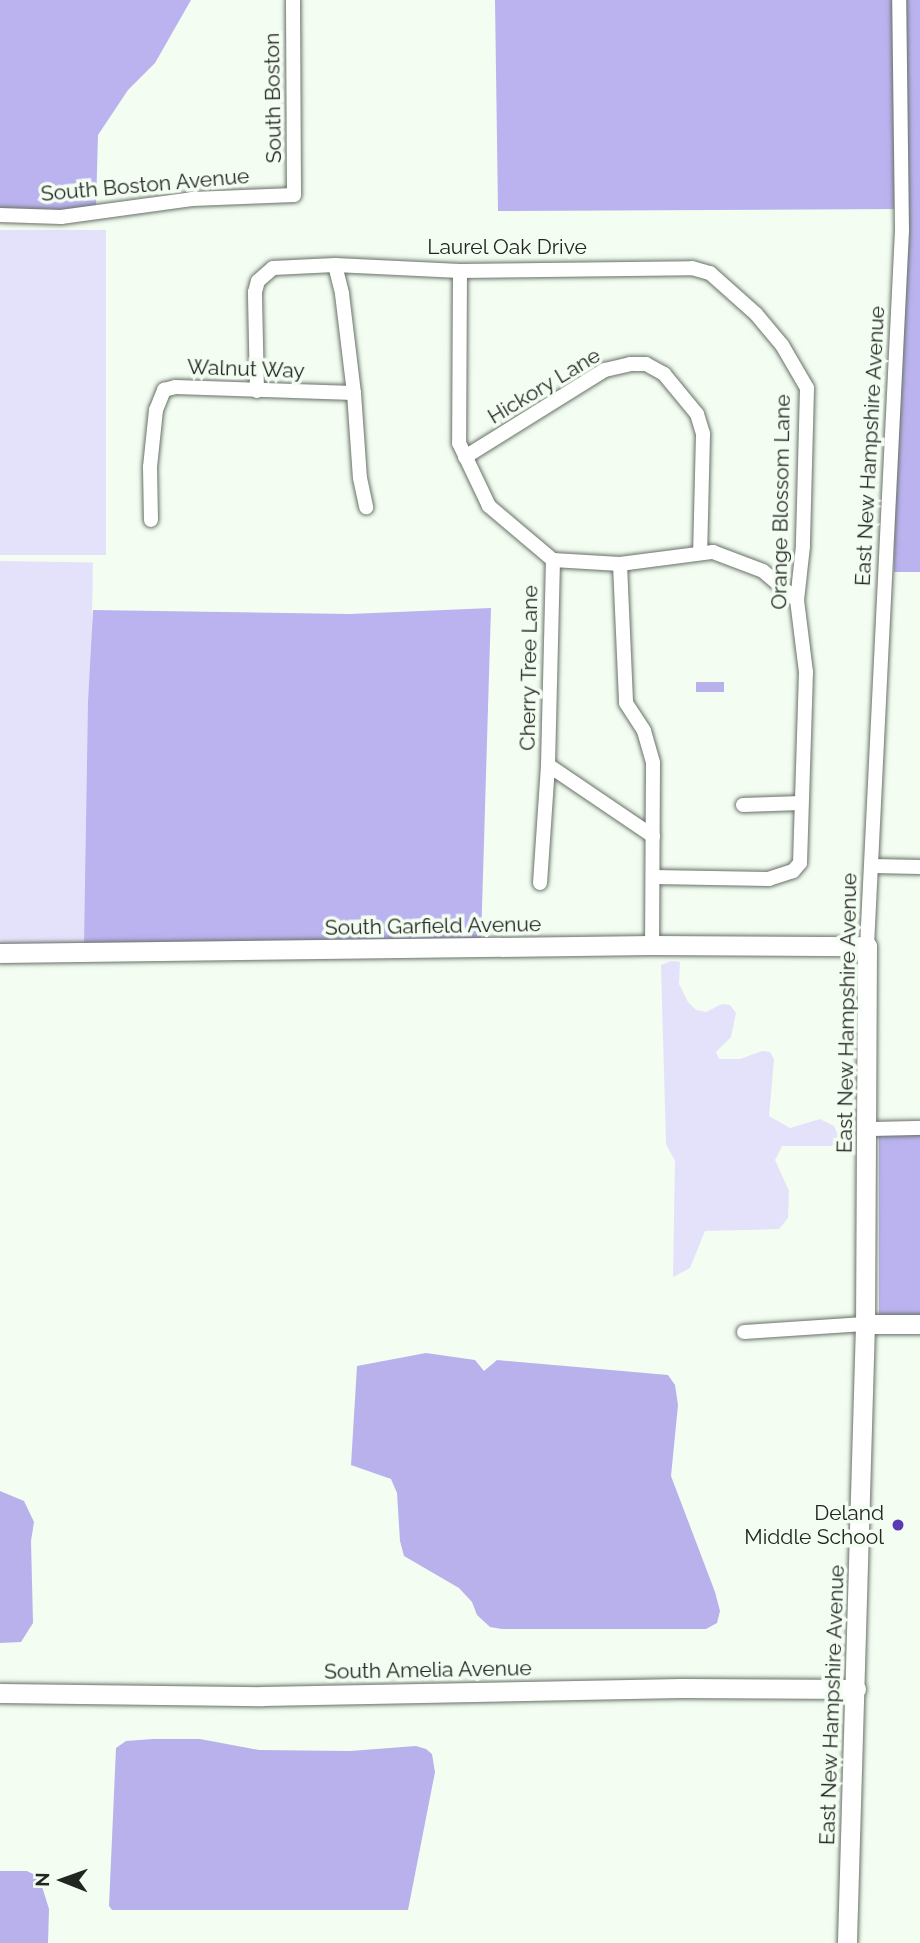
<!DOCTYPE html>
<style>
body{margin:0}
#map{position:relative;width:920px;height:1943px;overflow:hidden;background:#f3fdf2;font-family:Raleway,sans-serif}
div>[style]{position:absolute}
.green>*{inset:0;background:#e4e2fa;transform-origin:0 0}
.forest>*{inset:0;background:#bab3ef;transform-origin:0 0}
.water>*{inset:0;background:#b8b1ec;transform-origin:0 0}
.roads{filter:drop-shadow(0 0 2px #687167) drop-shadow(0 0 2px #687167)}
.street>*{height:14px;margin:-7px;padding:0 7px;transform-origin:7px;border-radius:7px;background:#fff}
.secondary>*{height:19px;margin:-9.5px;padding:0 9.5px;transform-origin:9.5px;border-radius:9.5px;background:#fff}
.dots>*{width:19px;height:19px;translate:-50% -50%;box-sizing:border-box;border:4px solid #f3fdf2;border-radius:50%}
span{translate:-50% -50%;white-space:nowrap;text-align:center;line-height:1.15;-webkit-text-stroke:7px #f3fdf2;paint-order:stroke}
.street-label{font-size:21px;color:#222621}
.poi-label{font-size:21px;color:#222621}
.right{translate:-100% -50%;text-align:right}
.north{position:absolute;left:28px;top:1845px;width:70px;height:70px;-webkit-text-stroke:5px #f3fdf2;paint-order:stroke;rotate:271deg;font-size:19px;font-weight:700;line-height:28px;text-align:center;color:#222621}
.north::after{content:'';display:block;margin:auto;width:24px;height:32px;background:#222621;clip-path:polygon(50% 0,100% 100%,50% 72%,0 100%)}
</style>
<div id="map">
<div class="green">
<i style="left:0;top:230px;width:106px;height:325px"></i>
<i style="left:0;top:561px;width:93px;height:384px;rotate:1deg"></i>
<i style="clip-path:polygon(671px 961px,680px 962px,679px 984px,688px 1002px,696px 1010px,706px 1012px,722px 1004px,730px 1005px,736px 1013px,731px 1037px,716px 1052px,719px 1059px,740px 1059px,762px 1051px,770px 1052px,774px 1059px,769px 1116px,790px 1128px,820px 1119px,834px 1126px,838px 1135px,832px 1146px,782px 1146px,775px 1160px,789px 1191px,788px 1218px,779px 1229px,705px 1231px,690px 1268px,673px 1277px,675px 1161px,666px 1144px,661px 965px)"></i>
</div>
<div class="forest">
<i style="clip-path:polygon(0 0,191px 0,155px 63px,128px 90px,98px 135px,96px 206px,60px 211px,0 209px)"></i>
<i style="clip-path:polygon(495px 0,920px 0,920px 572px,894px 572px,897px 209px,498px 211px)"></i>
<i style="clip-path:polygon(491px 608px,481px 941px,84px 945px,88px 702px,93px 610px,350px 614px)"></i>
<i style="left:879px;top:1135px;width:41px;height:181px"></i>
</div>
<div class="water">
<i style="left:696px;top:682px;width:28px;height:10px"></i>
<i style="clip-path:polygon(426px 1353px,475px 1360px,484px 1371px,497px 1360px,668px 1375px,675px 1385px,678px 1405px,671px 1476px,715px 1592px,720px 1611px,717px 1623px,706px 1629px,502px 1629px,490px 1627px,477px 1615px,472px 1602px,459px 1588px,404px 1556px,400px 1541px,397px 1493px,391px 1479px,351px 1465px,357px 1366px)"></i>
<i style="clip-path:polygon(0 1491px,24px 1501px,34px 1522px,31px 1541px,33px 1623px,21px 1642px,0 1643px)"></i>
<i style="clip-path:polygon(153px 1739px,200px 1739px,259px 1750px,350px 1751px,416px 1746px,426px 1749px,432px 1754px,435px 1772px,408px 1910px,112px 1910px,109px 1906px,116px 1748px,126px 1741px)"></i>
<i style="clip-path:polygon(0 1871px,27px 1871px,39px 1877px,49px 1909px,48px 1943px,0 1943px)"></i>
</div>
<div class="roads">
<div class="street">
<i style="left:0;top:215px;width:61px;rotate:1.9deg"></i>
<i style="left:61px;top:217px;width:132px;rotate:-7.8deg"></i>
<i style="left:192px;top:199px;width:102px;rotate:-2.2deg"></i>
<i style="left:294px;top:195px;width:195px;rotate:-90.3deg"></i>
<i style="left:335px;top:265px;width:30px;rotate:76deg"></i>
<i style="left:342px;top:294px;width:100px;rotate:83.1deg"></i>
<i style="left:460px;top:271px;width:172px;rotate:90.3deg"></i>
<i style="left:459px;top:443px;width:70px;rotate:64.5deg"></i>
<i style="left:489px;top:506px;width:84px;rotate:40.2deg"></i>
<i style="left:553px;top:560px;width:205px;rotate:91.4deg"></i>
<i style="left:548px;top:765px;width:127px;rotate:34.1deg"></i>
<i style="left:257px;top:391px;width:99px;rotate:-91.2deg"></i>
<i style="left:255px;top:292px;width:11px;rotate:-75deg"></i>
<i style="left:258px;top:281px;width:20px;rotate:-41deg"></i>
<i style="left:273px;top:268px;width:62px;rotate:-2.8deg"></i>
<i style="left:335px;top:265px;width:125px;rotate:2.7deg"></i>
<i style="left:460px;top:271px;width:232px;rotate:-0.7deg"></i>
<i style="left:692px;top:268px;width:19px;rotate:16deg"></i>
<i style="left:710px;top:273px;width:62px;rotate:41.7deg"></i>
<i style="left:756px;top:314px;width:40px;rotate:50deg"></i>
<i style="left:782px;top:345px;width:50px;rotate:59.8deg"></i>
<i style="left:807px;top:388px;width:158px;rotate:91.5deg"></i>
<i style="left:803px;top:546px;width:54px;rotate:96.3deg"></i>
<i style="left:797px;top:600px;width:73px;rotate:82.9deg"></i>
<i style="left:806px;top:672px;width:191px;rotate:91.8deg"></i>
<i style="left:800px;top:863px;width:11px;rotate:131deg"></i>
<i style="left:793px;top:871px;width:25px;rotate:162deg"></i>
<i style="left:769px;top:879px;width:116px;rotate:-179deg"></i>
<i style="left:465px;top:457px;width:165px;rotate:-31.9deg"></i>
<i style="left:605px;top:370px;width:26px;rotate:-13deg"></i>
<i style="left:630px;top:364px;width:16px"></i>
<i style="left:646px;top:364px;width:21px;rotate:29deg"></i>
<i style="left:664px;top:374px;width:52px;rotate:50.5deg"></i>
<i style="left:697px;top:414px;width:21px;rotate:73deg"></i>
<i style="left:703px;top:434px;width:119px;rotate:91.4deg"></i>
<i style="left:151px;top:520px;width:53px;rotate:-91.1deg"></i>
<i style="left:150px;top:467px;width:57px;rotate:-84deg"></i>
<i style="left:156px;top:410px;width:22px;rotate:-68deg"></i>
<i style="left:164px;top:390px;width:11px;rotate:-15deg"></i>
<i style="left:175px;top:387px;width:179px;rotate:1.9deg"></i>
<i style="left:354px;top:393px;width:85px;rotate:86deg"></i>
<i style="left:360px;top:478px;width:30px;rotate:78deg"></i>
<i style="left:553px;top:560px;width:67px;rotate:3.4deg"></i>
<i style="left:620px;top:564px;width:94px;rotate:-7.4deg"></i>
<i style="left:713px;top:552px;width:53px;rotate:20.8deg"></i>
<i style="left:763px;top:571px;width:45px;rotate:40.5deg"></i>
<i style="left:620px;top:564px;width:139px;rotate:87.5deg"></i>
<i style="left:626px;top:703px;width:33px;rotate:57deg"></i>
<i style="left:644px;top:731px;width:33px;rotate:74deg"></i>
<i style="left:653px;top:763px;width:182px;rotate:90.3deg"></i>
<i style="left:743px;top:805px;width:58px;rotate:-2deg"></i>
<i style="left:873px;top:866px;width:47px;rotate:1.2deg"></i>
<i style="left:540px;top:883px;width:118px;rotate:-86.1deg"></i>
<i style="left:867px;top:946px;width:717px;rotate:-87.2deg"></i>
<i style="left:902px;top:230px;width:230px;rotate:-90.7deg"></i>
<i style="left:867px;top:1129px;width:53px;rotate:-1.1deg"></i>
<i style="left:744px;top:1332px;width:121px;rotate:-3.8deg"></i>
</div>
<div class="secondary">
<i style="left:0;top:953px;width:652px;rotate:-0.7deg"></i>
<i style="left:652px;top:945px;width:215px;rotate:0.3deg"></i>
<i style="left:867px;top:946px;width:378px;rotate:90.3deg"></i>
<i style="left:865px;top:1324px;width:619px;rotate:91.67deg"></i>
<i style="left:865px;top:1324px;width:55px"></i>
<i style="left:0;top:1693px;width:262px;rotate:0.7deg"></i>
<i style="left:262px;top:1696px;width:419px;rotate:-1.1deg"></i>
<i style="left:681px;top:1688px;width:175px;rotate:0.3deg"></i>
</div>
</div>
<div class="dots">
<i style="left:898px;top:1525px;background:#5a3ab3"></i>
</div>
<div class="street-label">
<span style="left:273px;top:98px;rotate:-91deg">South Boston</span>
<span style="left:145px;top:185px;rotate:-5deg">South Boston Avenue</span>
<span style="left:507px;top:247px">Laurel Oak Drive</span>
<span style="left:246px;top:369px;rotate:2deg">Walnut Way</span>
<span style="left:544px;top:386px;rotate:-31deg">Hickory Lane</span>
<span style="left:870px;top:446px;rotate:-87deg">East New Hampshire Avenue</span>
<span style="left:781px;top:502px;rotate:-89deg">Orange Blossom Lane</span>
<span style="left:529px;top:668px;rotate:-89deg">Cherry Tree Lane</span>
<span style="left:433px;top:926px;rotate:-1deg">South Garfield Avenue</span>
<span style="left:847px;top:1013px;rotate:-89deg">East New Hampshire Avenue</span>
<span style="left:428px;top:1670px;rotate:-1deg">South Amelia Avenue</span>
<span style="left:832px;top:1705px;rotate:-88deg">East New Hampshire Avenue</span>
</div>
<div class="poi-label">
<span class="right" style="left:884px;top:1525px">Deland<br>Middle School</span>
</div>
<div class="north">N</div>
</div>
